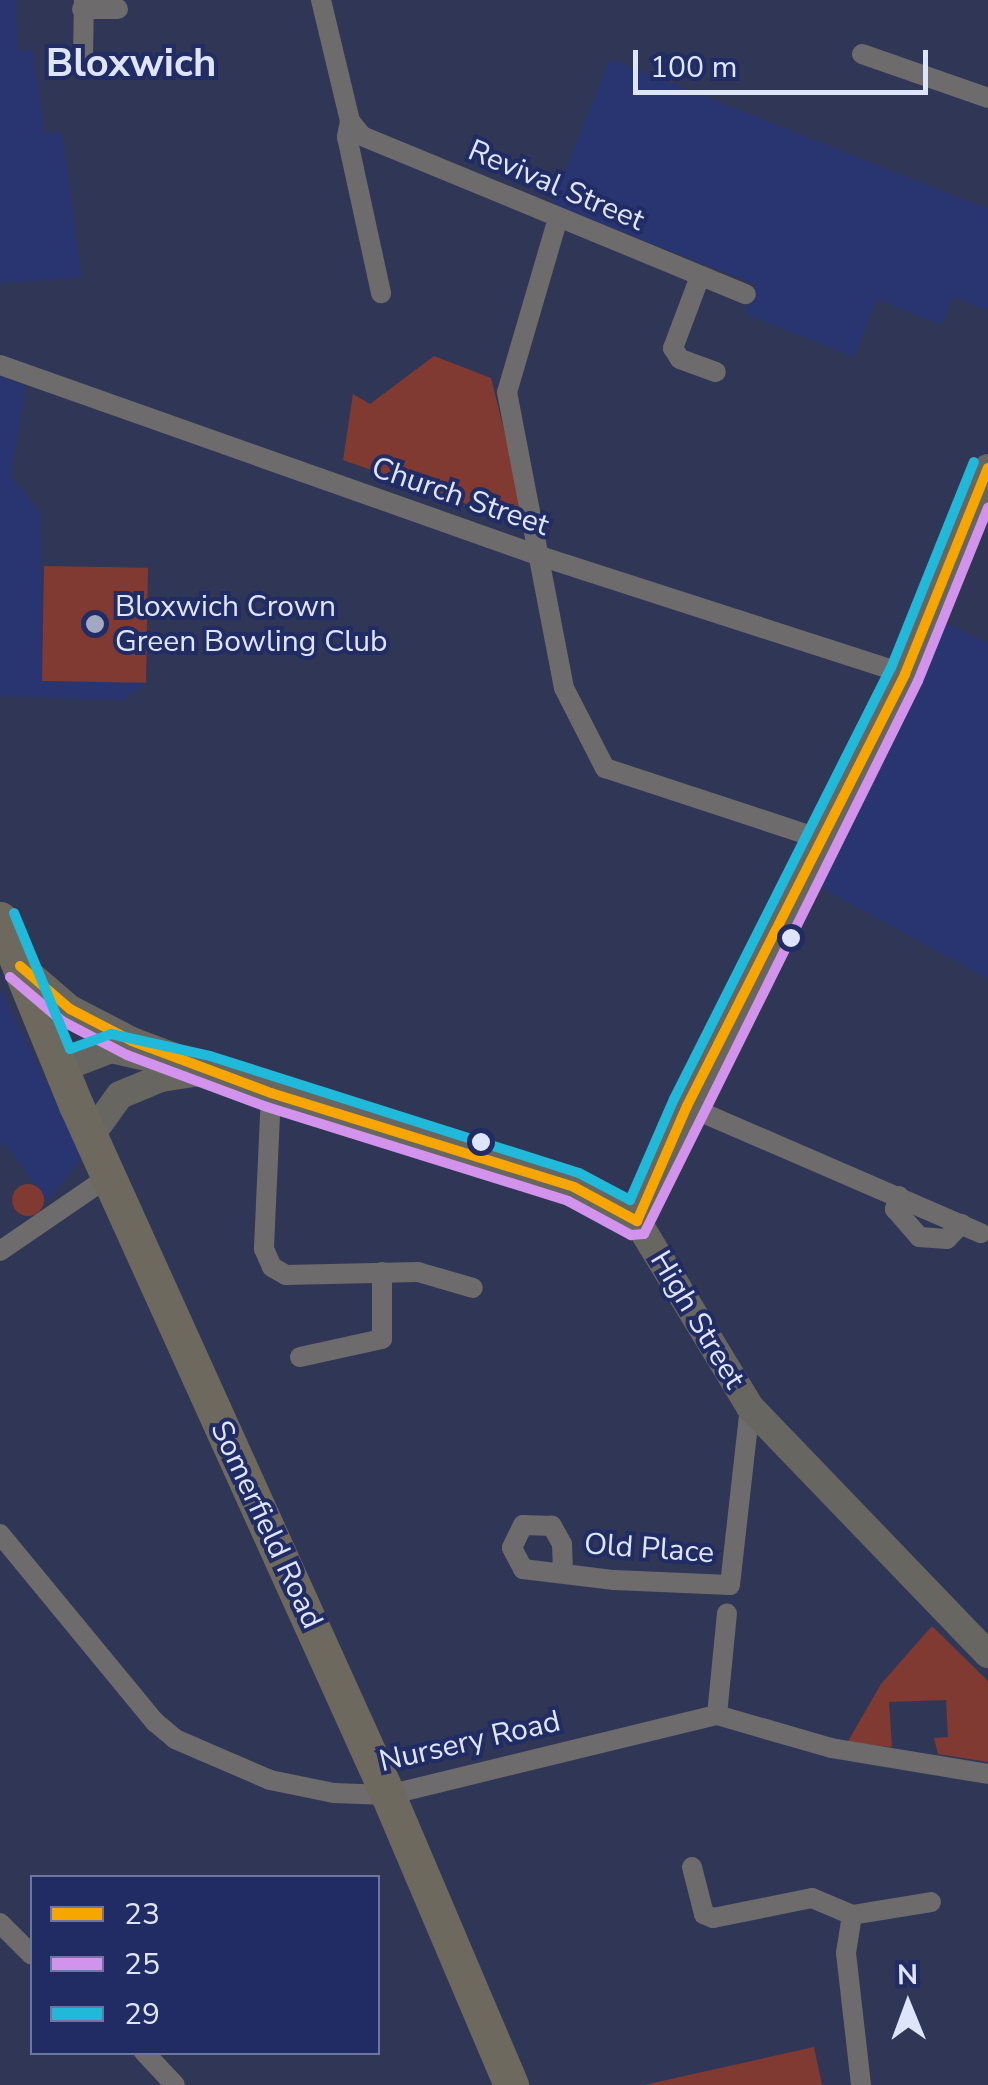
<!DOCTYPE html>
<style>
body{margin:0}
#map{position:relative;width:988px;height:2085px;overflow:hidden;background:#303655;font-family:"Nunito Sans",sans-serif}
div>[style]{position:absolute}
.built>*{inset:0;background:#293571}
.green>*{inset:0;background:#813a32;transform-origin:0 0}
.round{border-radius:50%}
.street>*{height:20px;margin:-10px;padding:0 10px;transform-origin:10px;border-radius:10px;background:#6d6b6b}
.secondary>*{height:28px;margin:-14px;padding:0 14px;transform-origin:14px;border-radius:14px;background:#676660}
.highway>*{height:35px;margin:-17.5px;padding:0 17.5px;transform-origin:17.5px;border-radius:17.5px;background:#6d695f}
.bus-1>*{height:10px;margin:-5px;padding:0 5px;transform-origin:5px;border-radius:5px;background:#f7a600}
.bus-2>*{height:10px;margin:-5px;padding:0 5px;transform-origin:5px;border-radius:5px;background:#d193ec}
.bus-3>*{height:10px;margin:-5px;padding:0 5px;transform-origin:5px;border-radius:5px;background:#20b9da}
.dots>*{width:28px;height:28px;translate:-50% -50%;box-sizing:border-box;border:5px solid #212b64;border-radius:50%}
span{translate:-50% -50%;white-space:nowrap;text-align:center;line-height:1.15;-webkit-text-stroke:8px #212b64;paint-order:stroke}
.street-label{font-size:30px;color:#dee5fa}
.poi-label{font-size:30px;color:#dee5fa}
.left{translate:0 -50%;text-align:left}
.district-label{font-size:40px;color:#dee5fa;font-weight:700}
.legend{position:absolute;left:30px;top:1875px;width:350px;height:180px;box-sizing:border-box;background:#212b64;border:2px solid #6d75a0;margin:0;padding:12px 18px;list-style:none;font-size:30px;color:#dee5fa}
.legend li{display:flex;align-items:center;gap:20px;height:50px}
.legend b{width:50px;border:2px solid #6d75a0}
.north{position:absolute;left:858px;top:1955px;width:100px;height:100px;-webkit-text-stroke:8px #212b64;paint-order:stroke;rotate:359deg;font-size:28px;font-weight:700;line-height:40px;text-align:center;color:#dee5fa}
.north::after{content:'';display:block;margin:auto;width:35px;height:45px;background:#dee5fa;clip-path:polygon(50% 0,100% 100%,50% 72%,0 100%)}
.scale{position:absolute;left:633px;top:50px;width:295px;height:45px;box-sizing:border-box;border:5px solid #dee5fa;border-top:0;padding-left:12px;font-size:30px;line-height:35px;white-space:nowrap;color:#dee5fa;-webkit-text-stroke:8px #212b64;paint-order:stroke}
</style>
<div id="map">
<div class="built">
<i style="clip-path:polygon(0 0,16px 0,18px 50px,33px 50px,44px 132px,62px 133px,82px 278px,0 283px)"></i>
<i style="clip-path:polygon(610px 59px,988px 209px,988px 310px,953px 297px,942px 325px,877px 299px,854px 357px,746px 314px,757px 285px,552px 204px)"></i>
<i style="clip-path:polygon(0 376px,26px 386px,11px 477px,40px 511px,43px 681px,147px 682px,124px 700px,0 696px)"></i>
<i style="clip-path:polygon(941px 620px,988px 644px,988px 979px,815px 884px)"></i>
<i style="clip-path:polygon(0 989px,83px 1156px,48px 1201px,5px 1144px,0 1146px)"></i>
</div>
<div class="green">
<i style="clip-path:polygon(434px 356px,491px 378px,528px 526px,343px 460px,353px 394px,370px 404px)"></i>
<i style="left:44px;top:566px;width:104px;height:115px;rotate:1deg"></i>
<i class="round" style="left:12px;top:1184px;width:32px;height:32px"></i>
<i style="clip-path:polygon(932px 1626px,988px 1681px,988px 1762px,938px 1754px,934px 1738px,948px 1737px,946px 1700px,889px 1702px,892px 1747px,847px 1743px,881px 1684px)"></i>
<i style="clip-path:polygon(814px 2047px,822px 2085px,644px 2085px)"></i>
</div>
<div class="street">
<i style="left:321px;top:0;width:124px;rotate:76.5deg"></i>
<i style="left:350px;top:121px;width:19px;rotate:51deg"></i>
<i style="left:362px;top:136px;width:415px;rotate:22.4deg"></i>
<i style="left:82px;top:9px;width:36px"></i>
<i style="left:862px;top:54px;width:133px;rotate:19.2deg"></i>
<i style="left:83px;top:56px;width:56px;rotate:-89deg"></i>
<i style="left:350px;top:121px;width:16px;rotate:101deg"></i>
<i style="left:347px;top:137px;width:160px;rotate:77.7deg"></i>
<i style="left:558px;top:218px;width:181px;rotate:106.3deg"></i>
<i style="left:507px;top:392px;width:301px;rotate:79.1deg"></i>
<i style="left:564px;top:688px;width:90px;rotate:62.9deg"></i>
<i style="left:605px;top:768px;width:227px;rotate:18.2deg"></i>
<i style="left:699px;top:279px;width:74px;rotate:110.6deg"></i>
<i style="left:673px;top:348px;width:13px;rotate:58deg"></i>
<i style="left:680px;top:359px;width:38px;rotate:20deg"></i>
<i style="left:0;top:365px;width:576px;rotate:19.47deg"></i>
<i style="left:543px;top:557px;width:380px;rotate:17.9deg"></i>
<i style="left:271px;top:1093px;width:156px;rotate:92.6deg"></i>
<i style="left:264px;top:1249px;width:20px;rotate:66deg"></i>
<i style="left:272px;top:1267px;width:16px;rotate:30deg"></i>
<i style="left:286px;top:1275px;width:132px;rotate:-1.3deg"></i>
<i style="left:418px;top:1272px;width:57px;rotate:16.2deg"></i>
<i style="left:687px;top:1106px;width:320px;rotate:23.4deg"></i>
<i style="left:899px;top:1196px;width:14px;rotate:107deg"></i>
<i style="left:895px;top:1209px;width:37px;rotate:49deg"></i>
<i style="left:919px;top:1237px;width:28px;rotate:4deg"></i>
<i style="left:947px;top:1239px;width:21px;rotate:-47deg"></i>
<i style="left:0;top:1251px;width:135px;rotate:-34.4deg"></i>
<i style="left:300px;top:1357px;width:84px;rotate:-12.4deg"></i>
<i style="left:382px;top:1339px;width:67px;rotate:-90deg"></i>
<i style="left:0;top:1534px;width:244px;rotate:50.5deg"></i>
<i style="left:155px;top:1722px;width:26px;rotate:40deg"></i>
<i style="left:175px;top:1739px;width:103px;rotate:23.3deg"></i>
<i style="left:270px;top:1780px;width:65px;rotate:11.5deg"></i>
<i style="left:334px;top:1793px;width:54px;rotate:2.1deg"></i>
<i style="left:388px;top:1795px;width:339px;rotate:-13.7deg"></i>
<i style="left:717px;top:1715px;width:119px;rotate:16.1deg"></i>
<i style="left:831px;top:1748px;width:159px;rotate:9.4deg"></i>
<i style="left:563px;top:1572px;width:28px;rotate:-92deg"></i>
<i style="left:562px;top:1544px;width:21px;rotate:-119deg"></i>
<i style="left:552px;top:1526px;width:29px;rotate:-178deg"></i>
<i style="left:523px;top:1525px;width:25px;rotate:116deg"></i>
<i style="left:512px;top:1548px;width:24px;rotate:62deg"></i>
<i style="left:523px;top:1569px;width:92px;rotate:6.9deg"></i>
<i style="left:614px;top:1580px;width:116px;rotate:2.5deg"></i>
<i style="left:730px;top:1585px;width:179px;rotate:-83.6deg"></i>
<i style="left:717px;top:1715px;width:102px;rotate:-84.4deg"></i>
<i style="left:692px;top:1867px;width:49px;rotate:75.7deg"></i>
<i style="left:704px;top:1914px;width:10px;rotate:24deg"></i>
<i style="left:713px;top:1918px;width:101px;rotate:-11.4deg"></i>
<i style="left:812px;top:1898px;width:43px;rotate:23deg"></i>
<i style="left:852px;top:1915px;width:80px;rotate:-9.3deg"></i>
<i style="left:852px;top:1915px;width:38px;rotate:99deg"></i>
<i style="left:846px;top:1953px;width:133px;rotate:83.5deg"></i>
<i style="left:0;top:1923px;width:45px;rotate:45deg"></i>
<i style="left:144px;top:2052px;width:45px;rotate:46.8deg"></i>
</div>
<div class="secondary">
<i style="left:21px;top:967px;width:65px;rotate:40.6deg"></i>
<i style="left:70px;top:1009px;width:70px;rotate:27.3deg"></i>
<i style="left:132px;top:1041px;width:148px;rotate:20.5deg"></i>
<i style="left:271px;top:1093px;width:317px;rotate:17.2deg"></i>
<i style="left:574px;top:1187px;width:72px;rotate:28.4deg"></i>
<i style="left:637px;top:1221px;width:218px;rotate:58.7deg"></i>
<i style="left:750px;top:1407px;width:343px;rotate:46.1deg"></i>
<i style="left:62px;top:1068px;width:53px;rotate:-21.2deg"></i>
<i style="left:111px;top:1049px;width:32px;rotate:13deg"></i>
<i style="left:91px;top:1135px;width:49px;rotate:-54.1deg"></i>
<i style="left:120px;top:1095px;width:44px;rotate:-22.5deg"></i>
<i style="left:161px;top:1078px;width:46px;rotate:-8.8deg"></i>
<i style="left:637px;top:1221px;width:125px;rotate:-66.5deg"></i>
<i style="left:687px;top:1106px;width:484px;rotate:-63.2deg"></i>
<i style="left:905px;top:674px;width:222px;rotate:-68.1deg"></i>
</div>
<div class="highway">
<i style="left:0;top:919px;width:201px;rotate:67.8deg"></i>
<i style="left:76px;top:1105px;width:757px;rotate:65.67deg"></i>
<i style="left:388px;top:1795px;width:315px;rotate:67deg"></i>
</div>
<div class="bus-1">
<i style="left:20px;top:966px;width:66px;rotate:40.7deg"></i>
<i style="left:70px;top:1009px;width:70px;rotate:27.3deg"></i>
<i style="left:132px;top:1041px;width:148px;rotate:20.5deg"></i>
<i style="left:271px;top:1093px;width:317px;rotate:17.2deg"></i>
<i style="left:574px;top:1187px;width:72px;rotate:28.4deg"></i>
<i style="left:637px;top:1221px;width:125px;rotate:-66.5deg"></i>
<i style="left:687px;top:1106px;width:484px;rotate:-63.2deg"></i>
<i style="left:905px;top:674px;width:222px;rotate:-68.1deg"></i>
</div>
<div class="bus-2">
<i style="left:10px;top:977px;width:68px;rotate:40.2deg"></i>
<i style="left:62px;top:1021px;width:73px;rotate:27.6deg"></i>
<i style="left:127px;top:1055px;width:149px;rotate:20.4deg"></i>
<i style="left:267px;top:1107px;width:315px;rotate:17.3deg"></i>
<i style="left:568px;top:1201px;width:72px;rotate:28.4deg"></i>
<i style="left:631px;top:1235px;width:13px;rotate:-4deg"></i>
<i style="left:644px;top:1234px;width:617px;rotate:-63.64deg"></i>
<i style="left:918px;top:681px;width:187px;rotate:-68deg"></i>
</div>
<div class="bus-3">
<i style="left:14px;top:913px;width:147px;rotate:67.6deg"></i>
<i style="left:70px;top:1049px;width:44px;rotate:-20.1deg"></i>
<i style="left:111px;top:1034px;width:101px;rotate:12.5deg"></i>
<i style="left:210px;top:1056px;width:387px;rotate:17.6deg"></i>
<i style="left:579px;top:1173px;width:58px;rotate:27.9deg"></i>
<i style="left:630px;top:1200px;width:110px;rotate:-66.5deg"></i>
<i style="left:674px;top:1099px;width:483px;rotate:-63.3deg"></i>
<i style="left:891px;top:668px;width:222px;rotate:-68.1deg"></i>
</div>
<div class="dots">
<i style="left:95px;top:624px;background:#a1a8c0"></i>
<i style="left:791px;top:938px;background:#dee5fa"></i>
<i style="left:481px;top:1142px;background:#dee5fa"></i>
</div>
<div class="street-label">
<span style="left:556px;top:186px;rotate:23deg">Revival Street</span>
<span style="left:460px;top:497px;rotate:19deg">Church Street</span>
<span style="left:697px;top:1320px;rotate:59deg">High Street</span>
<span style="left:266px;top:1525px;rotate:65deg">Somerfield Road</span>
<span style="left:649px;top:1549px;rotate:4deg">Old Place</span>
<span style="left:470px;top:1742px;rotate:-13deg">Nursery Road</span>
</div>
<div class="poi-label">
<span class="left" style="left:115px;top:624px">Bloxwich Crown<br>Green Bowling Club</span>
</div>
<div class="district-label">
<span style="left:131px;top:63px">Bloxwich</span>
</div>
<ul class="legend">
<li><b style="height:12px;background:#f7a600"></b>23</li>
<li><b style="height:12px;background:#d193ec"></b>25</li>
<li><b style="height:12px;background:#20b9da"></b>29</li>
</ul>
<div class="north">N</div>
<div class="scale">100 m</div>
</div>
